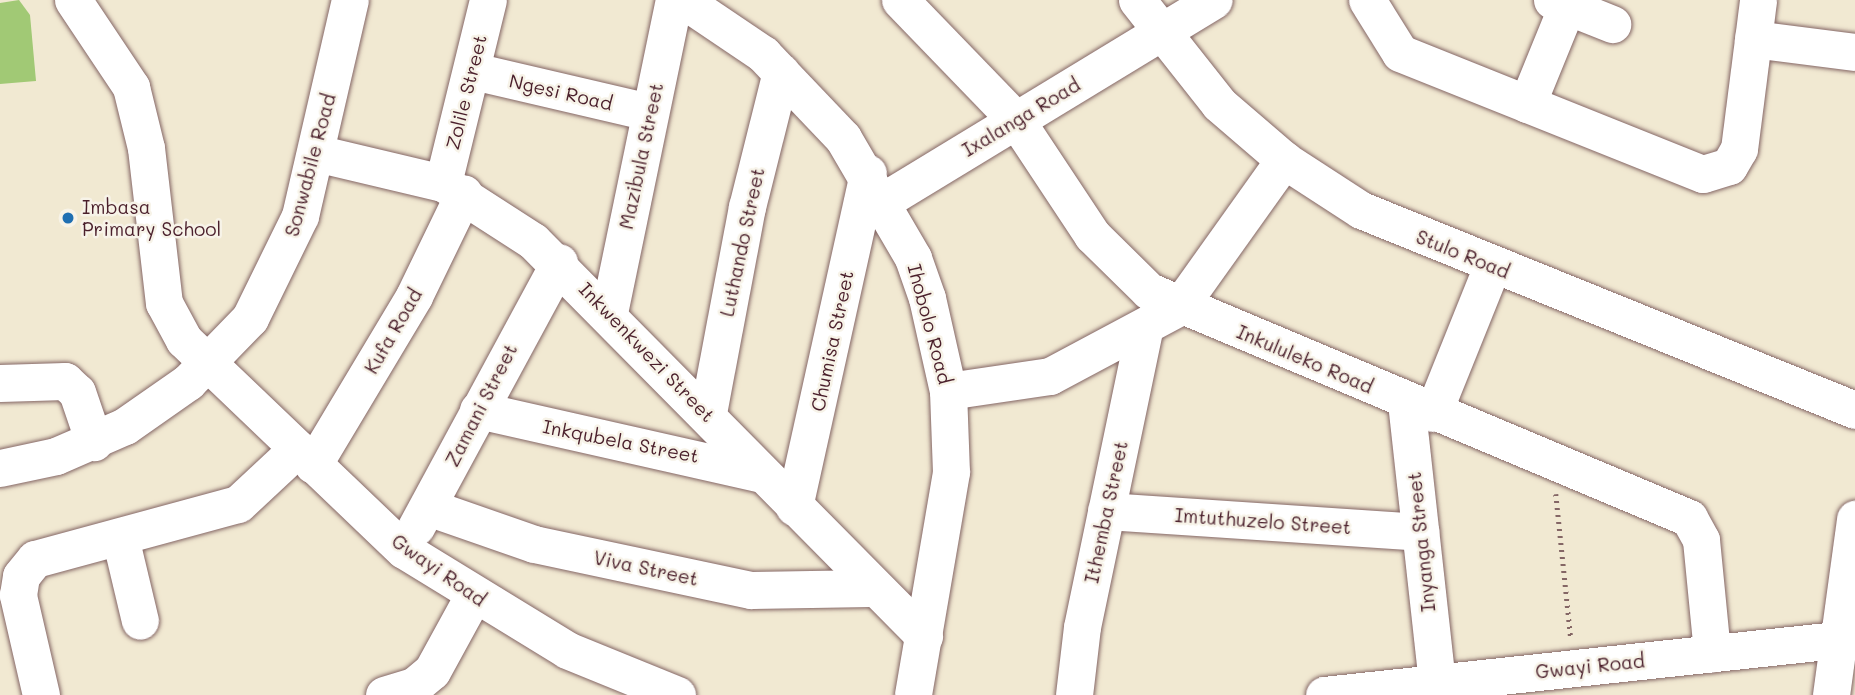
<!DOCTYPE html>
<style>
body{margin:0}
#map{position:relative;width:1855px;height:695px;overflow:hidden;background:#f1e9d2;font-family:Mali,sans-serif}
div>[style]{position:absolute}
.green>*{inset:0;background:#a1c975}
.path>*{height:4.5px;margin-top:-2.25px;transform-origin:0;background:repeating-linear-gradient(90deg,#846665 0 2px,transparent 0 7px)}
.roads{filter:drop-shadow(0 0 2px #846665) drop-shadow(0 0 2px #846665)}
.minor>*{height:37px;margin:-18.5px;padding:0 18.5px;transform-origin:18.5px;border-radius:18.5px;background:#fff}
.dots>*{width:19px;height:19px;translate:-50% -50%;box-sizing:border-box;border:4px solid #f7f3e8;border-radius:50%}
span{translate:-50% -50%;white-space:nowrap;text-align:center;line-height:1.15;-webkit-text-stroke:5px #f7f3e8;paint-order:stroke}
.street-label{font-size:19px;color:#4a1f2b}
.poi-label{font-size:19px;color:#4a1f2b}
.left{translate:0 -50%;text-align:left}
</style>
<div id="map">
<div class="green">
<i style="clip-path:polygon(19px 0,30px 15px,36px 81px,0 84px,0 3px)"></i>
</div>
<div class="path">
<i style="left:1556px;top:494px;width:146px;rotate:84.1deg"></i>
</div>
<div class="roads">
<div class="minor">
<i style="left:73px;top:0;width:105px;rotate:56.3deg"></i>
<i style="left:131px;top:87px;width:63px;rotate:76.2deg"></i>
<i style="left:146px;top:148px;width:156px;rotate:83.4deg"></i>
<i style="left:164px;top:303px;width:42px;rotate:61.6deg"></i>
<i style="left:184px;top:340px;width:304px;rotate:43.7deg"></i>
<i style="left:404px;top:550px;width:191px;rotate:31.5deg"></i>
<i style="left:567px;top:650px;width:119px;rotate:22.2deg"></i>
<i style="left:683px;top:0;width:97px;rotate:34deg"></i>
<i style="left:763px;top:54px;width:116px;rotate:46.4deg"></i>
<i style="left:843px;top:138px;width:139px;rotate:59.7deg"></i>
<i style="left:913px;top:258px;width:42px;rotate:70.7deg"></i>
<i style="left:927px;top:298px;width:95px;rotate:77.3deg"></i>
<i style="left:948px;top:391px;width:81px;rotate:87.9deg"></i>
<i style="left:951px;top:472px;width:226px;rotate:99.7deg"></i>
<i style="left:900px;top:0;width:167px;rotate:46deg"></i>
<i style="left:1016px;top:120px;width:138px;rotate:56.5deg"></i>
<i style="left:1092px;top:235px;width:80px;rotate:44.5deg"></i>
<i style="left:1149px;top:291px;width:586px;rotate:22.8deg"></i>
<i style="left:1689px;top:518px;width:25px;rotate:61deg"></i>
<i style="left:1701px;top:540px;width:114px;rotate:84.4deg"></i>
<i style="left:1137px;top:0;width:132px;rotate:51.7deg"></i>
<i style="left:1219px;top:104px;width:86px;rotate:40.7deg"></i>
<i style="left:1284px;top:160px;width:92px;rotate:33deg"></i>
<i style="left:1361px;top:210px;width:533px;rotate:22.04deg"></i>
<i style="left:1367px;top:0;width:62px;rotate:58.1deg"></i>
<i style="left:1400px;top:53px;width:326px;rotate:21.8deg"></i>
<i style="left:1703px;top:174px;width:27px;rotate:-17deg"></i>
<i style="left:1729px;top:166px;width:20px;rotate:-60deg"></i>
<i style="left:1739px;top:149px;width:150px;rotate:-82.7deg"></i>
<i style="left:1552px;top:0;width:65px;rotate:21.8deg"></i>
<i style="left:1753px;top:39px;width:103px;rotate:7.3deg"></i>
<i style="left:473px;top:71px;width:181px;rotate:13.1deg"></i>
<i style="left:1527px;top:104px;width:106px;rotate:-67.8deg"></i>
<i style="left:316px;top:153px;width:130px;rotate:13.3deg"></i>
<i style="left:443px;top:183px;width:107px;rotate:32.8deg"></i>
<i style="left:533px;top:241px;width:556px;rotate:45.29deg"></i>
<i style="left:443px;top:183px;width:188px;rotate:-76.2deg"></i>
<i style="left:883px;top:201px;width:387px;rotate:-31.3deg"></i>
<i style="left:609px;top:313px;width:320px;rotate:-78.3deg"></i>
<i style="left:0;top:383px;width:65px;rotate:-1.8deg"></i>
<i style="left:65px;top:381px;width:16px;rotate:43deg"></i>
<i style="left:77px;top:392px;width:53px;rotate:71.2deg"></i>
<i style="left:948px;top:391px;width:103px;rotate:-8.4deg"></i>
<i style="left:1050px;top:376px;width:146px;rotate:-28.1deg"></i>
<i style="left:1179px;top:307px;width:181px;rotate:-54.5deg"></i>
<i style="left:1406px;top:402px;width:283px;rotate:83.7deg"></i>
<i style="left:478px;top:410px;width:292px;rotate:12.7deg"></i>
<i style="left:708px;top:413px;width:210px;rotate:-79.3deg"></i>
<i style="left:747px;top:207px;width:139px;rotate:-75.9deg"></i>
<i style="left:1433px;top:413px;width:158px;rotate:-68.1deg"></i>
<i style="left:313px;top:465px;width:197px;rotate:-59.1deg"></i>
<i style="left:414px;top:296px;width:114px;rotate:-64.1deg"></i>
<i style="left:0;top:468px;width:57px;rotate:-12.1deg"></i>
<i style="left:56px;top:456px;width:75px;rotate:-23.5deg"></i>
<i style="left:125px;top:426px;width:77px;rotate:-34.9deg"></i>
<i style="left:188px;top:382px;width:89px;rotate:-45.9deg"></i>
<i style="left:250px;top:318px;width:114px;rotate:-63.9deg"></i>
<i style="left:300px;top:216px;width:222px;rotate:-77deg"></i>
<i style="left:428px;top:507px;width:112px;rotate:19.2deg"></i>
<i style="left:534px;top:544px;width:222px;rotate:12deg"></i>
<i style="left:751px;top:590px;width:120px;rotate:-1deg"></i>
<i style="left:794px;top:507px;width:342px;rotate:-77.5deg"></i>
<i style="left:1106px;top:511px;width:315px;rotate:3.8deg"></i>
<i style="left:416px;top:527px;width:301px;rotate:-61.6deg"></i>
<i style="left:120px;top:537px;width:86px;rotate:76.6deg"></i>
<i style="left:41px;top:695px;width:103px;rotate:-103deg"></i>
<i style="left:18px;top:595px;width:19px;rotate:-81deg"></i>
<i style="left:21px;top:576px;width:22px;rotate:-51deg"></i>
<i style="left:35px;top:559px;width:210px;rotate:-15.2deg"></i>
<i style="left:238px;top:504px;width:81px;rotate:-43deg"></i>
<i style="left:384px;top:695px;width:31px;rotate:-17deg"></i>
<i style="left:414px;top:686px;width:23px;rotate:-40deg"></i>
<i style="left:432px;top:671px;width:85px;rotate:-61.3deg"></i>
<i style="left:1074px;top:695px;width:68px;rotate:-83.3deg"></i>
<i style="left:1082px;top:627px;width:303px;rotate:-78.2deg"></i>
<i style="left:1324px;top:695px;width:534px;rotate:-6.13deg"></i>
<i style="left:1831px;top:695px;width:178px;rotate:-82.2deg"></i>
</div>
</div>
<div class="dots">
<i style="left:68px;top:218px;background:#1f6fb2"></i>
</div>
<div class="street-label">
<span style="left:466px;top:92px;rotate:-76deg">Zolile Street</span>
<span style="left:561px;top:92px;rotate:13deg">Ngesi Road</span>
<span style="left:1021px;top:117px;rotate:-31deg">Ixalanga Road</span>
<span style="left:641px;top:156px;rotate:-78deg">Mazibula Street</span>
<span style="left:310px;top:165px;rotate:-75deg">Sonwabile Road</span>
<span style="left:742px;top:242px;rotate:-78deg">Luthando Street</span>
<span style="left:1463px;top:254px;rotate:22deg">Stulo Road</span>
<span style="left:930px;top:324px;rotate:75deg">Ihobolo Road</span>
<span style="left:393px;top:331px;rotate:-60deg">Kufa Road</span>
<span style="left:832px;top:341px;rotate:-78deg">Chumisa Street</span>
<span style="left:647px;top:352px;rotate:46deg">Inkwenkwezi Street</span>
<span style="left:1305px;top:359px;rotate:23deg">Inkululeko Road</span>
<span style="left:481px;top:405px;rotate:-63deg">Zamani Street</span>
<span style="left:621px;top:441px;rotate:11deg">Inkqubela Street</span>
<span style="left:1106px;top:512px;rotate:-78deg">Ithemba Street</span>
<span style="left:1263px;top:521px;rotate:4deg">Imtuthuzelo Street</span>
<span style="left:1421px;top:542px;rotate:-96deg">Inyanga Street</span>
<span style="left:646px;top:568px;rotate:12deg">Viva Street</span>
<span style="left:439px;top:570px;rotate:35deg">Gwayi Road</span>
<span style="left:1590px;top:666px;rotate:-6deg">Gwayi Road</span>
</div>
<div class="poi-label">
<span class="left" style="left:82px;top:218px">Imbasa<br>Primary School</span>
</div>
</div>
